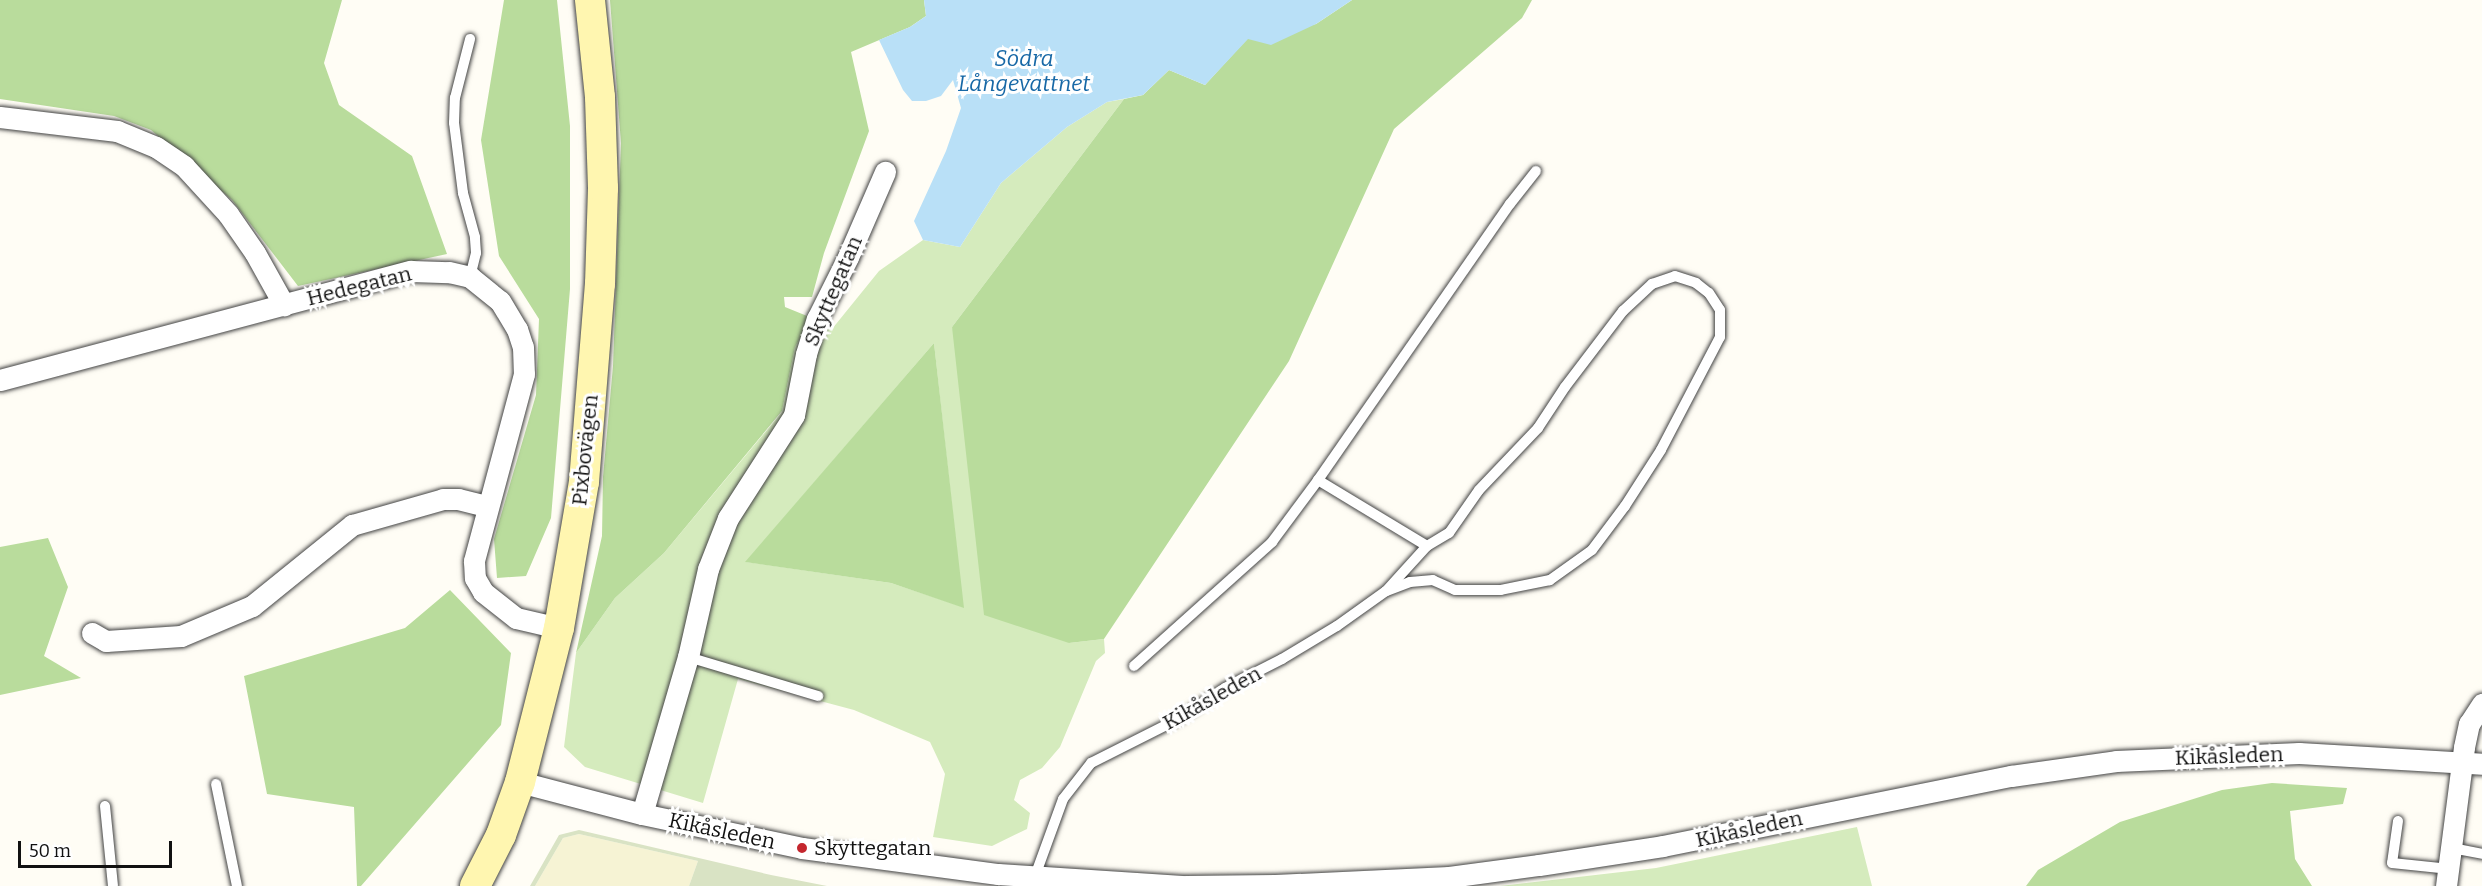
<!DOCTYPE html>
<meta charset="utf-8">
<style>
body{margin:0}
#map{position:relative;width:2482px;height:886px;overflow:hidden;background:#fffdf5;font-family:Bitter,serif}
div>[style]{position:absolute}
.farmland>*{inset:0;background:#f6f3d4}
.green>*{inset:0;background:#d5ebbd}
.forest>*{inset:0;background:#b9dc9c}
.cemetery>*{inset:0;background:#d9e3c4}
.water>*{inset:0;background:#b9e0f7}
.roads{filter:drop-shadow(0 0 2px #444) drop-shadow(0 0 2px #444)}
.lane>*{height:10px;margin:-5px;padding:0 5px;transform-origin:5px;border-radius:5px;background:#fff}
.street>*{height:21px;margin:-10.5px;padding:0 10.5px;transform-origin:10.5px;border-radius:10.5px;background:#fff}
.secondary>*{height:30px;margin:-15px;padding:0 15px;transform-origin:15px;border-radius:15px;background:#fff6b0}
.dots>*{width:16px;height:16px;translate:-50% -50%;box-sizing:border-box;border:3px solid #fff;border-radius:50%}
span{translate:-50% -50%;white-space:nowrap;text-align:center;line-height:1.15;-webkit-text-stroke:6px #fff;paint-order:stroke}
.street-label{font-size:21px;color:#111}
.poi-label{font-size:21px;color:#111}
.left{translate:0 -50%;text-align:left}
.water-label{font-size:22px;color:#1768a6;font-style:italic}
.scale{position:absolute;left:18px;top:841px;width:154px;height:27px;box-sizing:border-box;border:3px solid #111;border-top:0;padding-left:8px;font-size:18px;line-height:21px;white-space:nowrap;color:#111;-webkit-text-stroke:4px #fff;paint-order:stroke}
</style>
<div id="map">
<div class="farmland">
<i style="clip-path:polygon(579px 834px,698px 861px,689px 886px,535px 886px,563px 838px)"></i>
</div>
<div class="green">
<i style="clip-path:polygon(evenodd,1124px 99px,952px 327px,1069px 643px,1104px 639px,1105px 653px,1096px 661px,1060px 747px,1042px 768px,1020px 780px,1014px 800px,1030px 813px,1027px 829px,992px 846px,933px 837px,945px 774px,930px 742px,854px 710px,738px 679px,703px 803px,585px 767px,564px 747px,576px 653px,615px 598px,664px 553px,782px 412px,795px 347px,812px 318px,832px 329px,879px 271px,923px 240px,960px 247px,1001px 183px,1067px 127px,1107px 102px,1124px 99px,934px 343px,963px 607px,891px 583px,746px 562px,934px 343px)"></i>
<i style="clip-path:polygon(1857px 827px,1872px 886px,1500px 886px,1656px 868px)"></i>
</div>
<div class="forest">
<i style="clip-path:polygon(0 0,342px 0,324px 63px,339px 105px,412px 156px,447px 254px,298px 286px,232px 200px,151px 130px,114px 116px,0 99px)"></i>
<i style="clip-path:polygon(504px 0,557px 0,570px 126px,570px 289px,551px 518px,526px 576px,497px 578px,494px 539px,536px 395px,539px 319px,499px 256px,481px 140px)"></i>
<i style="clip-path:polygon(610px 0,924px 0,926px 16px,910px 27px,851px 52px,869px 131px,824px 253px,812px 297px,784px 297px,785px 307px,812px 318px,795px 347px,782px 411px,664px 553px,615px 598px,576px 653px,602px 536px,603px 477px,613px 366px,621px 143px)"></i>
<i style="clip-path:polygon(1352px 0,1532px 0,1522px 18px,1394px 129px,1289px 361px,1104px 639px,1069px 643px,984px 615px,952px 327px,1124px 99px,1143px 95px,1169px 70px,1205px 85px,1248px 38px,1316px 24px)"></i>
<i style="clip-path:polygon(934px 343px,964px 608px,891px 583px,745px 562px)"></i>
<i style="clip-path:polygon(48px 538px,68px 587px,44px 656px,81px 678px,0 695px,0 547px)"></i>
<i style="clip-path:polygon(450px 590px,511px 653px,501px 725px,361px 886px,357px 886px,354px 807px,267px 794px,244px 676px,405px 628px)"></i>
<i style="clip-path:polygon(2272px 783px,2347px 788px,2343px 804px,2290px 811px,2295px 859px,2312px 886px,2026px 886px,2038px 870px,2120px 822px,2222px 790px)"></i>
</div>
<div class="cemetery">
<i style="clip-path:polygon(579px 830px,771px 875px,827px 886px,689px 886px,698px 861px,579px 834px,563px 838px,535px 886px,530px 886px,559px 835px)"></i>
</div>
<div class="water">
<i style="clip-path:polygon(924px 0,1352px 0,1316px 24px,1271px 45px,1248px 39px,1205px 85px,1169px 70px,1143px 95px,1107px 102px,1067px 127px,1001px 183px,960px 247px,923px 240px,914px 221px,946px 151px,961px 108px,953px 80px,941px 96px,926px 101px,912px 101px,903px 90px,879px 40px,910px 27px,926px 16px)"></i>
</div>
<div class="roads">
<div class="lane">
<i style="left:470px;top:277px;width:25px;rotate:-76deg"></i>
<i style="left:476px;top:253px;width:16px;rotate:-94deg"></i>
<i style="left:475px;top:237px;width:46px;rotate:-105.3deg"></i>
<i style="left:463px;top:193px;width:71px;rotate:-97.3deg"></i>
<i style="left:454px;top:123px;width:25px;rotate:-88deg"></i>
<i style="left:455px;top:98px;width:61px;rotate:-75.7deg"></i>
<i style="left:1318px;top:480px;width:127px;rotate:31.2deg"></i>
<i style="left:688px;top:657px;width:136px;rotate:16.7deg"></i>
<i style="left:1134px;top:666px;width:186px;rotate:-41.9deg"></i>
<i style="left:1272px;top:542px;width:77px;rotate:-53.4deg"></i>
<i style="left:1318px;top:480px;width:336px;rotate:-55.2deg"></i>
<i style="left:1510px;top:204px;width:42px;rotate:-51.8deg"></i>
<i style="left:216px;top:784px;width:104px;rotate:78.4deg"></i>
<i style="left:105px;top:806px;width:80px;rotate:84.3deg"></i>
<i style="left:2398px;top:821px;width:42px;rotate:98.1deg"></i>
<i style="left:2392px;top:863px;width:58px;rotate:5.9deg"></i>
<i style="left:2452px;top:848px;width:31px;rotate:11deg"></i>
<i style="left:1035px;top:876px;width:82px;rotate:-70deg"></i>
<i style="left:1063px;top:799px;width:46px;rotate:-52.1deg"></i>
<i style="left:1091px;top:763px;width:100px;rotate:-26.8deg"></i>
<i style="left:1180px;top:718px;width:54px;rotate:-33.7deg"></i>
<i style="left:1225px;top:688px;width:64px;rotate:-27deg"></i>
<i style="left:1282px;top:659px;width:64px;rotate:-31deg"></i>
<i style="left:1337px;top:626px;width:60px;rotate:-35.5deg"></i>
<i style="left:1386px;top:591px;width:61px;rotate:-47.7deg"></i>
<i style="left:1427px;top:546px;width:26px;rotate:-31deg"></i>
<i style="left:1449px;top:533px;width:52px;rotate:-55.1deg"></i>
<i style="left:1479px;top:490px;width:86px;rotate:-46.4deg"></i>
<i style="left:1538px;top:428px;width:49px;rotate:-56.6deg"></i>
<i style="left:1565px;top:387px;width:96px;rotate:-52.7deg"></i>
<i style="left:1623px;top:311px;width:40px;rotate:-43deg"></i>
<i style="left:1652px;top:284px;width:24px;rotate:-19deg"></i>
<i style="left:1675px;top:276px;width:22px;rotate:18deg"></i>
<i style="left:1696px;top:283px;width:16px;rotate:38deg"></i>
<i style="left:1709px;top:293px;width:20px;rotate:57deg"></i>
<i style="left:1720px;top:310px;width:27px;rotate:90deg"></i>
<i style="left:1720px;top:337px;width:127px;rotate:117.6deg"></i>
<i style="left:1661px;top:450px;width:67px;rotate:122.7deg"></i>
<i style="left:1625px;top:506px;width:55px;rotate:126.9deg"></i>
<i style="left:1592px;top:550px;width:52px;rotate:144.5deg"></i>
<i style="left:1550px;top:580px;width:50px;rotate:168.5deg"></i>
<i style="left:1501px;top:590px;width:46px;rotate:180deg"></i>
<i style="left:1455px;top:590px;width:24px;rotate:-156deg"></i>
<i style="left:1433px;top:580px;width:23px;rotate:175deg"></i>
<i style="left:1410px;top:582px;width:26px;rotate:159deg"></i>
</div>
<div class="street">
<i style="left:0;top:117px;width:118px;rotate:6.8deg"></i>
<i style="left:117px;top:131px;width:42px;rotate:22.3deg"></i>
<i style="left:156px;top:147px;width:34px;rotate:34deg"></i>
<i style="left:184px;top:166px;width:65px;rotate:47.5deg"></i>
<i style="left:228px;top:214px;width:47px;rotate:55.3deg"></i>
<i style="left:255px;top:253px;width:60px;rotate:60.9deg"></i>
<i style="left:0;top:380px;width:425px;rotate:-14.9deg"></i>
<i style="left:411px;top:271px;width:38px;rotate:2deg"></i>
<i style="left:449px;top:272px;width:22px;rotate:13deg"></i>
<i style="left:470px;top:277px;width:38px;rotate:39deg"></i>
<i style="left:500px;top:301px;width:33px;rotate:59deg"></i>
<i style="left:517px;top:329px;width:19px;rotate:72deg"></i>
<i style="left:523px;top:347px;width:27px;rotate:88deg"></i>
<i style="left:524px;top:374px;width:194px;rotate:105deg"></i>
<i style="left:474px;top:561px;width:17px;rotate:87deg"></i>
<i style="left:475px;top:578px;width:16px;rotate:60deg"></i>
<i style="left:483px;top:592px;width:42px;rotate:38.2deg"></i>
<i style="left:516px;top:618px;width:44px;rotate:13.1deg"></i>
<i style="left:92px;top:633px;width:16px;rotate:30deg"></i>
<i style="left:106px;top:641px;width:75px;rotate:-3.8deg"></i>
<i style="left:181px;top:636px;width:77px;rotate:-22.9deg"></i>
<i style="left:252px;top:606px;width:129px;rotate:-39deg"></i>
<i style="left:352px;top:525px;width:95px;rotate:-15.9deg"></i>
<i style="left:443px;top:499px;width:15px"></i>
<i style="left:458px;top:499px;width:30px;rotate:14deg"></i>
<i style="left:520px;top:782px;width:126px;rotate:14.7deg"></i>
<i style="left:642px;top:814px;width:164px;rotate:12deg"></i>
<i style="left:802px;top:848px;width:198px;rotate:7.6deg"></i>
<i style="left:998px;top:874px;width:188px;rotate:3.7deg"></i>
<i style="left:1186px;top:886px;width:89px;rotate:-0.6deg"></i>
<i style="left:1275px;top:885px;width:174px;rotate:-2.6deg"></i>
<i style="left:1449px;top:877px;width:91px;rotate:-7.6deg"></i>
<i style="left:1539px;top:865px;width:125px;rotate:-8.7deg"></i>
<i style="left:1663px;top:846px;width:355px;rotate:-11.4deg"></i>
<i style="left:2011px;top:776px;width:106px;rotate:-8.1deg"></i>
<i style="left:2116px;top:761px;width:183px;rotate:-2.5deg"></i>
<i style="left:2299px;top:753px;width:183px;rotate:3.4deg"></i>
<i style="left:642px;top:814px;width:164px;rotate:-73.7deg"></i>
<i style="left:688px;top:657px;width:90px;rotate:-77.2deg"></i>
<i style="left:708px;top:569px;width:55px;rotate:-68.6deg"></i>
<i style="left:728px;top:518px;width:122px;rotate:-57.3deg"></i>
<i style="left:794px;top:415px;width:62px;rotate:-78.9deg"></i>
<i style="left:806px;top:354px;width:37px;rotate:-73deg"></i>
<i style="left:817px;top:319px;width:69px;rotate:-63.4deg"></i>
<i style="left:848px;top:257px;width:93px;rotate:-66.5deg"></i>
<i style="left:2446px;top:886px;width:140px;rotate:-82.6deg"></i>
<i style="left:2464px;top:747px;width:24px;rotate:-78deg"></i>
<i style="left:2469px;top:724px;width:24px;rotate:-57deg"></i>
</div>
<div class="secondary">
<i style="left:475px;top:886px;width:57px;rotate:-63deg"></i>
<i style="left:501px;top:835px;width:56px;rotate:-70.3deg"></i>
<i style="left:520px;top:782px;width:159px;rotate:-75.8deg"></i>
<i style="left:559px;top:628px;width:148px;rotate:-80.3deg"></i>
<i style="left:584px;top:482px;width:199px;rotate:-85.4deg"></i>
<i style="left:600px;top:284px;width:96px;rotate:-88.2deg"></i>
<i style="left:603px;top:188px;width:91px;rotate:-91.9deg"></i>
<i style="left:600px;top:97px;width:98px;rotate:-95.9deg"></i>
</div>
</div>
<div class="dots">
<i style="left:802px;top:848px;background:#c4262e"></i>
</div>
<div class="street-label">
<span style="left:359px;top:286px;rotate:-14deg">Hedegatan</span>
<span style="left:833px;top:291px;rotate:-67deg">Skyttegatan</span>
<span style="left:585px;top:450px;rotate:-84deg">Pixbovägen</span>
<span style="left:1212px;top:698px;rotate:-29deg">Kikåsleden</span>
<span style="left:2229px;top:756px;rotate:-2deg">Kikåsleden</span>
<span style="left:1749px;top:829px;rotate:-12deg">Kikåsleden</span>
<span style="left:722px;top:831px;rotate:12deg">Kikåsleden</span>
</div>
<div class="poi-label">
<span class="left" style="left:814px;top:848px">Skyttegatan</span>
</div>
<div class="water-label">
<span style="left:1024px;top:71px">Södra<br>Långevattnet</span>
</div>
<div class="scale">50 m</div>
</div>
